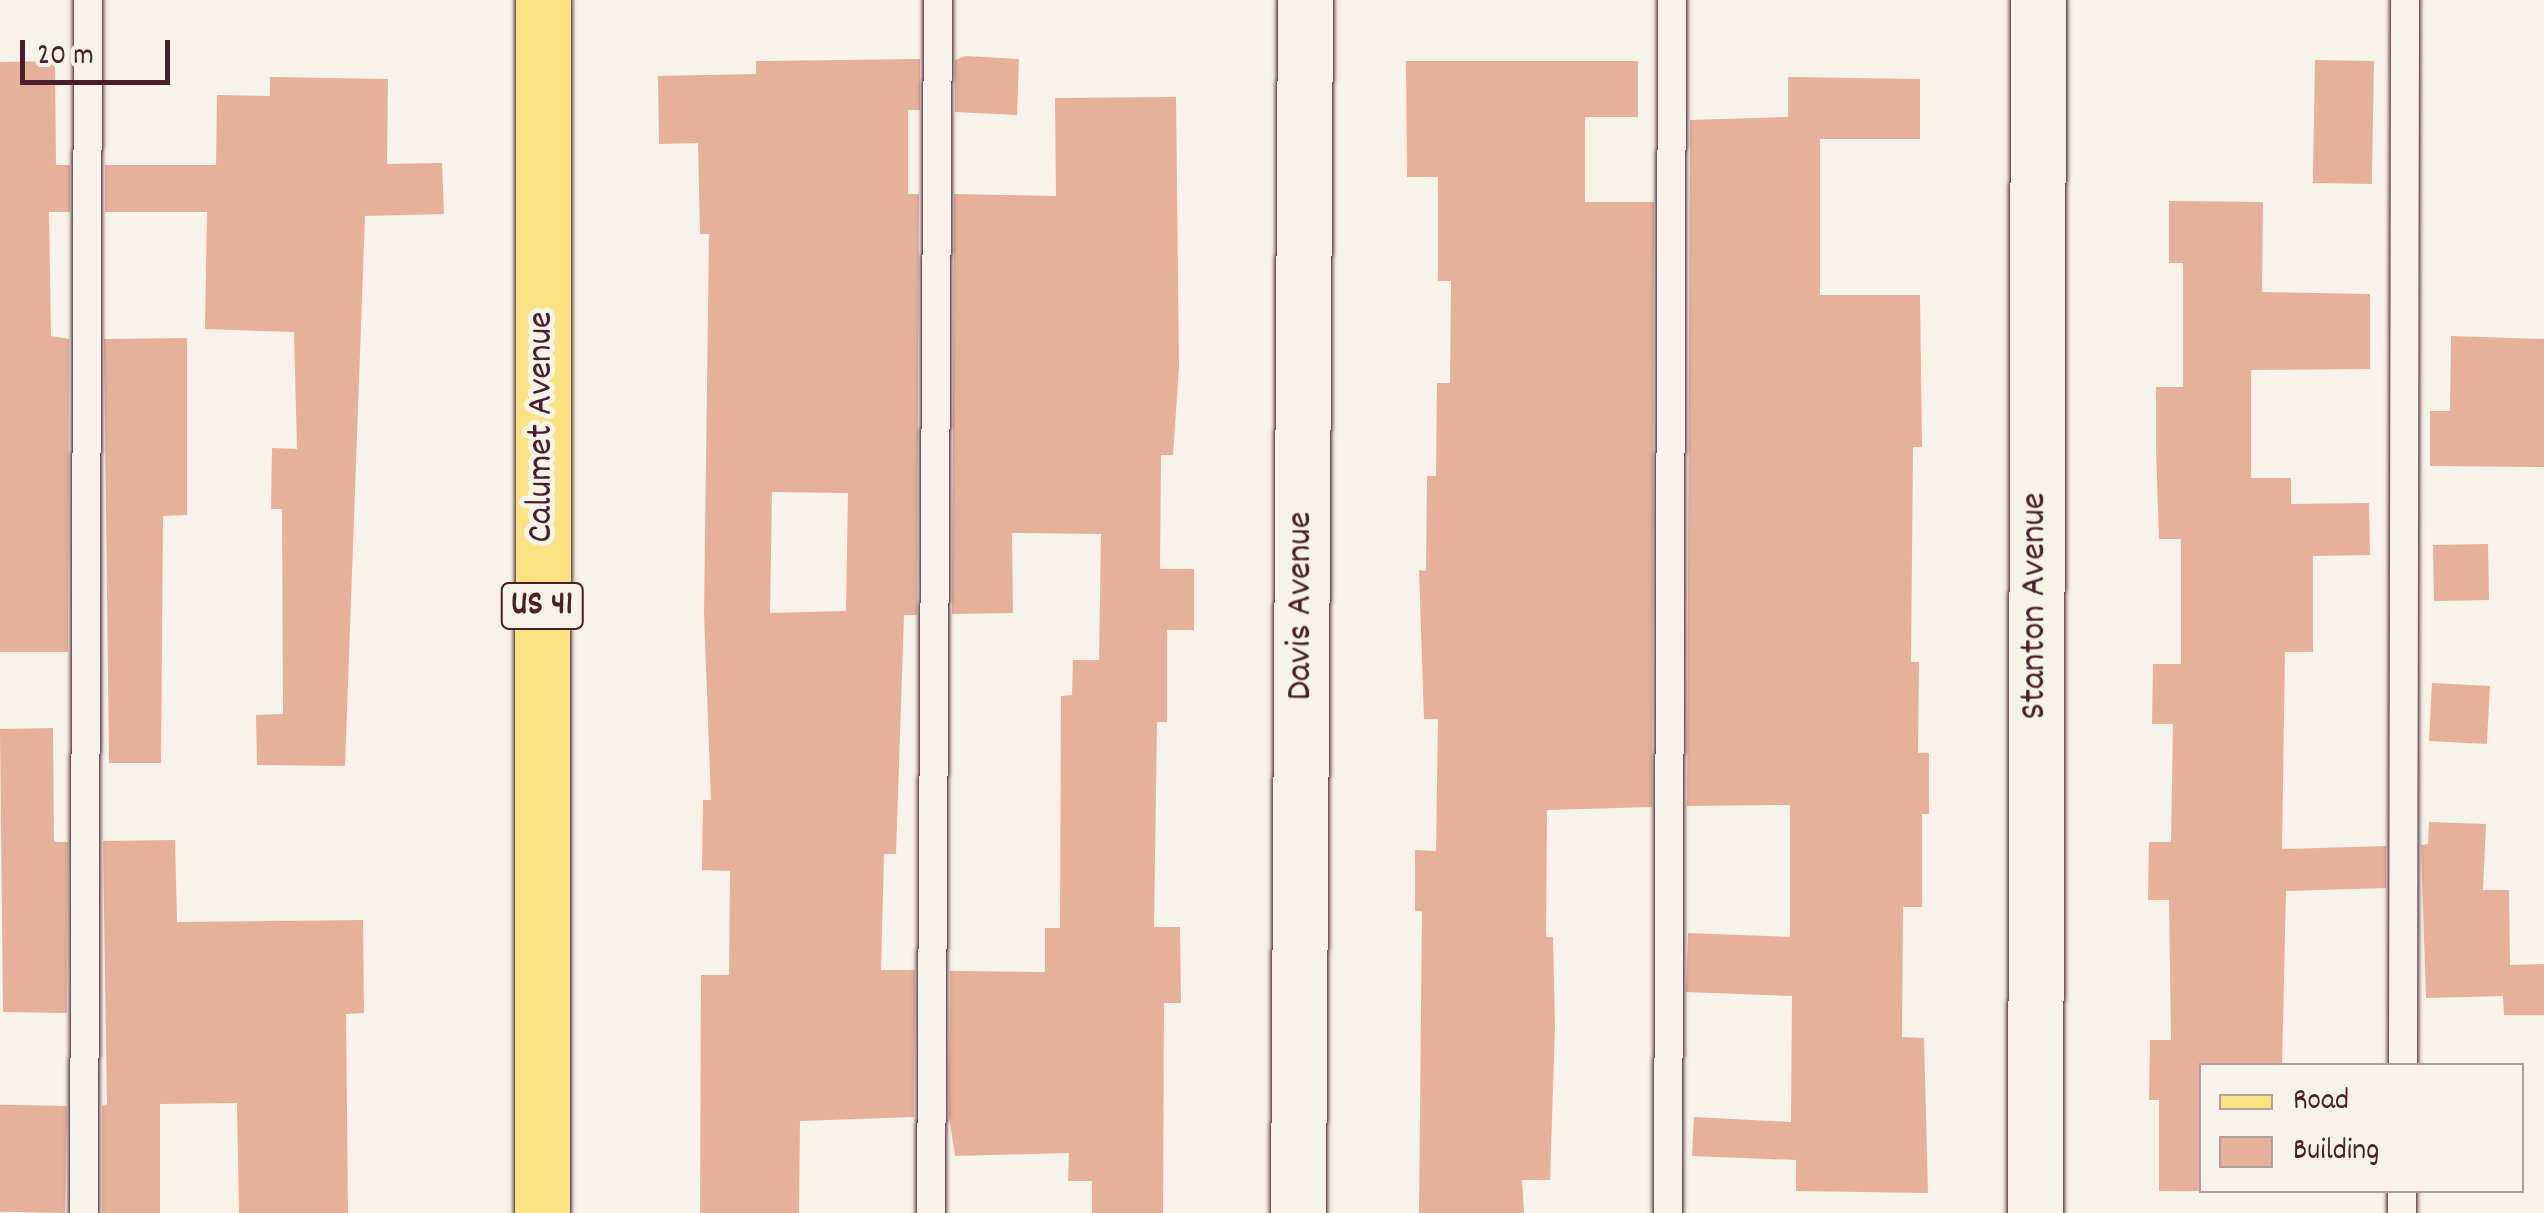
<!DOCTYPE html>
<style>
body{margin:0}
#map{position:relative;width:2544px;height:1213px;overflow:hidden;background:#f7f3e8;font-family:Dekko,sans-serif}
div>[style]{position:absolute}
.building>*{inset:0;background:#e6b09a;transform-origin:0 0}
.roads{filter:drop-shadow(0 0 2px #4a1f2b) drop-shadow(0 0 2px #4a1f2b)}
.lane>*{height:28px;margin:-14px;padding:0 14px;transform-origin:14px;border-radius:14px;background:#f7f3e8}
.street>*{height:55px;margin:-27.5px;padding:0 27.5px;transform-origin:27.5px;border-radius:27.5px;background:#f7f3e8}
.primary>*{height:55px;margin:-27.5px;padding:0 27.5px;transform-origin:27.5px;border-radius:27.5px;background:#f8e281}
span{translate:-50% -50%;white-space:nowrap;text-align:center;line-height:1.15;-webkit-text-stroke:10px #f7f3e8;paint-order:stroke}
.shield-label span{padding:2px 8px;background:#f7f3e8;border:2px solid;border-radius:8px;-webkit-text-stroke-width:0}
.shield-label{font-size:35px;color:#4a1f2b;font-weight:700}
.street-label{font-size:38px;color:#4a1f2b}
.legend{position:absolute;left:2199px;top:1063px;width:325px;height:130px;box-sizing:border-box;background:#f7f3e8;border:2px solid #b29e9c;margin:0;padding:12px 18px;list-style:none;font-size:30px;color:#4a1f2b}
.legend li{display:flex;align-items:center;gap:20px;height:50px}
.legend b{width:50px;border:2px solid #b29e9c}
.scale{position:absolute;left:20px;top:40px;width:150px;height:45px;box-sizing:border-box;border:5px solid #4a1f2b;border-top:0;padding-left:12px;font-size:30px;line-height:35px;white-space:nowrap;color:#4a1f2b;-webkit-text-stroke:8px #f7f3e8;paint-order:stroke}
</style>
<div id="map">
<div class="building">
<i style="clip-path:polygon(966px 56px,1019px 59px,1017px 115px,955px 112px,955px 60px)"></i>
<i style="clip-path:polygon(evenodd,920px 59px,920px 110px,908px 110px,908px 194px,919px 194px,917px 615px,904px 615px,896px 854px,884px 854px,881px 970px,915px 970px,914px 1117px,800px 1121px,799px 1213px,700px 1213px,701px 975px,729px 975px,730px 871px,702px 870px,703px 800px,711px 800px,704px 614px,709px 234px,700px 234px,698px 143px,659px 144px,658px 76px,756px 74px,756px 61px,920px 59px,772px 492px,848px 493px,846px 611px,770px 613px,772px 492px)"></i>
<i style="left:2315px;top:60px;width:59px;height:123px;rotate:1deg"></i>
<i style="clip-path:polygon(55px 61px,56px 165px,70px 165px,70px 212px,49px 212px,51px 336px,69px 339px,68px 652px,0 652px,0 62px)"></i>
<i style="clip-path:polygon(1406px 61px,1638px 61px,1638px 117px,1585px 117px,1585px 202px,1654px 202px,1652px 807px,1547px 810px,1546px 937px,1553px 937px,1555px 1026px,1550px 1180px,1522px 1180px,1524px 1213px,1419px 1213px,1422px 911px,1415px 911px,1415px 850px,1436px 851px,1438px 719px,1424px 719px,1419px 570px,1426px 571px,1427px 476px,1436px 476px,1437px 383px,1450px 383px,1451px 281px,1438px 281px,1438px 177px,1407px 177px)"></i>
<i style="clip-path:polygon(270px 77px,388px 79px,387px 164px,442px 163px,444px 214px,365px 216px,345px 766px,257px 765px,256px 715px,283px 714px,282px 509px,271px 509px,272px 448px,297px 449px,294px 332px,205px 329px,207px 212px,105px 212px,105px 165px,216px 165px,217px 95px,270px 96px)"></i>
<i style="clip-path:polygon(1788px 77px,1920px 79px,1920px 139px,1820px 139px,1820px 295px,1920px 295px,1922px 447px,1913px 447px,1911px 662px,1919px 662px,1918px 753px,1929px 753px,1929px 814px,1922px 814px,1922px 907px,1903px 907px,1902px 1037px,1924px 1038px,1928px 1193px,1796px 1191px,1796px 1160px,1692px 1156px,1694px 1117px,1791px 1122px,1792px 996px,1686px 992px,1688px 933px,1790px 937px,1790px 805px,1687px 806px,1690px 120px,1788px 117px)"></i>
<i style="clip-path:polygon(1176px 97px,1179px 367px,1173px 455px,1161px 455px,1160px 569px,1194px 569px,1194px 630px,1167px 630px,1167px 722px,1157px 722px,1154px 927px,1180px 927px,1181px 1003px,1164px 1003px,1163px 1213px,1092px 1213px,1092px 1181px,1068px 1181px,1069px 1153px,955px 1156px,949px 1116px,950px 971px,1045px 972px,1045px 928px,1060px 928px,1061px 696px,1072px 695px,1073px 660px,1099px 660px,1101px 534px,1012px 533px,1013px 613px,952px 614px,954px 194px,1056px 196px,1055px 98px)"></i>
<i style="clip-path:polygon(2169px 201px,2263px 202px,2262px 292px,2370px 294px,2370px 369px,2251px 370px,2251px 478px,2291px 478px,2291px 504px,2369px 503px,2370px 555px,2313px 556px,2313px 652px,2285px 652px,2282px 849px,2386px 846px,2386px 888px,2286px 891px,2282px 1066px,2202px 1066px,2202px 1191px,2159px 1191px,2159px 1100px,2149px 1100px,2150px 1040px,2171px 1040px,2169px 900px,2148px 900px,2149px 842px,2171px 842px,2173px 724px,2152px 724px,2153px 664px,2181px 664px,2181px 539px,2159px 539px,2156px 448px,2156px 387px,2183px 387px,2183px 263px,2169px 263px)"></i>
<i style="clip-path:polygon(2451px 336px,2544px 339px,2544px 467px,2430px 466px,2430px 411px,2450px 411px)"></i>
<i style="clip-path:polygon(187px 338px,187px 515px,163px 516px,161px 763px,109px 763px,104px 339px)"></i>
<i style="left:2488px;top:544px;width:56px;height:55px;rotate:89deg"></i>
<i style="left:2432px;top:683px;width:58px;height:58px;rotate:3deg"></i>
<i style="clip-path:polygon(53px 728px,54px 842px,68px 842px,67px 1013px,3px 1012px,0 729px)"></i>
<i style="clip-path:polygon(2429px 822px,2486px 824px,2483px 890px,2509px 890px,2510px 965px,2544px 964px,2544px 1015px,2504px 1015px,2503px 996px,2426px 998px,2421px 845px,2428px 844px)"></i>
<i style="clip-path:polygon(175px 840px,177px 922px,363px 920px,364px 1013px,346px 1014px,348px 1213px,239px 1213px,237px 1103px,160px 1104px,160px 1213px,102px 1213px,102px 1106px,107px 1105px,103px 841px)"></i>
<i style="left:67px;top:1106px;width:107px;height:67px;rotate:91deg"></i>
</div>
<div class="roads">
<div class="lane">
<i style="left:2403px;top:1066px;width:1066px;rotate:-89.89deg"></i>
<i style="left:84px;top:1213px;width:1213px;rotate:-89.81deg"></i>
<i style="left:931px;top:1213px;width:1213px;rotate:-89.67deg"></i>
<i style="left:1668px;top:1213px;width:1213px;rotate:-89.81deg"></i>
<i style="left:2402px;top:1213px;width:23px;rotate:-90deg"></i>
</div>
<div class="street">
<i style="left:1298px;top:1213px;width:1213px;rotate:-89.67deg"></i>
<i style="left:2035px;top:1213px;width:1213px;rotate:-89.86deg"></i>
</div>
<div class="primary">
<i style="left:542px;top:1213px;width:1213px;rotate:-89.95deg"></i>
</div>
</div>
<div class="shield-label">
<span style="left:542px;top:606px">US 41</span>
</div>
<div class="street-label">
<span style="left:543px;top:427px;rotate:-90deg">Calumet Avenue</span>
<span style="left:1302px;top:606px;rotate:-90deg">Davis Avenue</span>
<span style="left:2036px;top:606px;rotate:-90deg">Stanton Avenue</span>
</div>
<ul class="legend">
<li><b style="height:12px;background:#f8e281"></b>Road</li>
<li><b style="height:28px;background:#e6b09a"></b>Building</li>
</ul>
<div class="scale">20 m</div>
</div>
